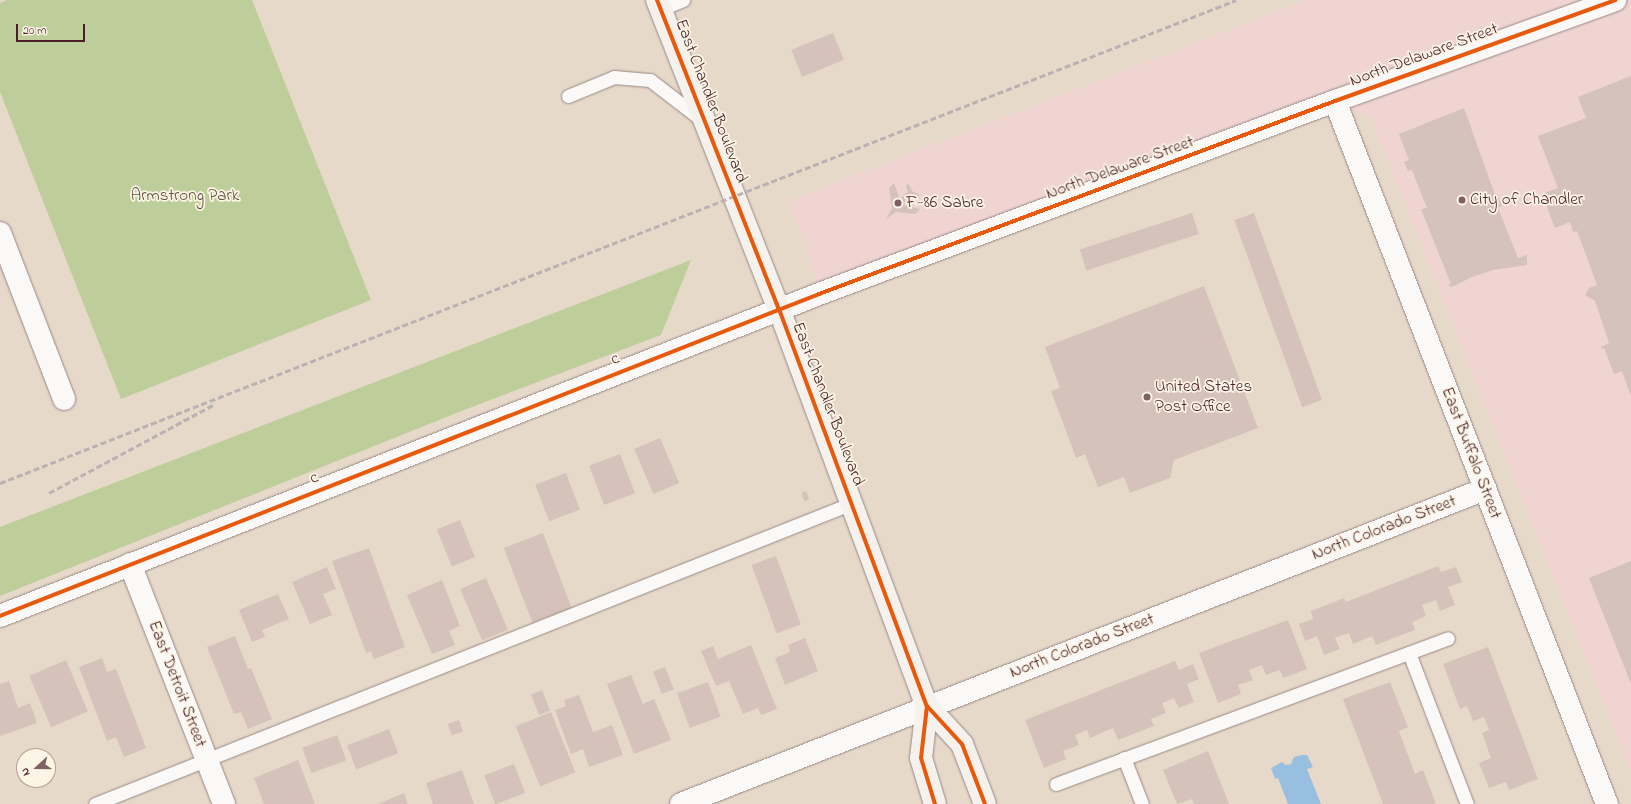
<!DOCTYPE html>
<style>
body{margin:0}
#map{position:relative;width:1631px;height:804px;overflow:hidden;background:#e7d9ca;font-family:"Indie Flower",sans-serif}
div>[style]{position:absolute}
.built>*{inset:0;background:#efd4d2}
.green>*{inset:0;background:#bdce9a}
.water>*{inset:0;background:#99bfe0}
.building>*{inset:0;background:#d5c2ba;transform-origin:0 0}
.roads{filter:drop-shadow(0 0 1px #988984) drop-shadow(0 0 1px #988984)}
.lane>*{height:13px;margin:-6.5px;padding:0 6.5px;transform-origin:6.5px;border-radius:6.5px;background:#fbf9f7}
.street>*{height:22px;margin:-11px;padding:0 11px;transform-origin:11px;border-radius:11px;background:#fbf9f7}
.secondary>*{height:22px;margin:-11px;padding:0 11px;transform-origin:11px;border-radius:11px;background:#f5f1ed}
.rail>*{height:3px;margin-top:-1.5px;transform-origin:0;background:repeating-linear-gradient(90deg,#b9b2b1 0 6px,transparent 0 9px)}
.cycleway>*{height:4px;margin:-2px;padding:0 2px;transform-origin:2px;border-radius:2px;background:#e8590c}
.dots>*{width:11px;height:11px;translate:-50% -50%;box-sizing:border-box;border:2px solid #fcf5e5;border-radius:50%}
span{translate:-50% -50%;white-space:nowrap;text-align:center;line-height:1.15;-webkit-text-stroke:3.5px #fcf5e5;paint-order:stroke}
.street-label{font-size:17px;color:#4a1f2b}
.park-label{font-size:17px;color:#625140}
.poi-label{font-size:17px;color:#4a1f2b}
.left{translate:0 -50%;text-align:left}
.north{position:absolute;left:16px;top:748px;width:40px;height:40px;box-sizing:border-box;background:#fcf5e5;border:1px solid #b59f9b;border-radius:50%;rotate:249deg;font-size:11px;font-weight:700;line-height:16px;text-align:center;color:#4a1f2b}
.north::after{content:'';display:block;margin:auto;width:14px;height:18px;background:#816063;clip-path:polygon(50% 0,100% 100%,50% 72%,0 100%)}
.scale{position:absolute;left:16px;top:24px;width:69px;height:18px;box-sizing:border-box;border:2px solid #4a1f2b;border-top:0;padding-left:5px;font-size:12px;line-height:14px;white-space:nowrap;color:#4a1f2b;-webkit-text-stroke:3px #fcf5e5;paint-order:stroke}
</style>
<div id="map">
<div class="built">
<i style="clip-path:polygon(1306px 0,1631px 0,1631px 772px,1371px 117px,1335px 101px,819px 294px,810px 256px,788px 201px)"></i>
</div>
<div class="green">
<i style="clip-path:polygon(7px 0,252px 0,371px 300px,121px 399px,0 92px,0 3px)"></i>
<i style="clip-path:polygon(691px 260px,661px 335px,459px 412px,0 596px,0 527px)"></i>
</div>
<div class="water">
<i style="clip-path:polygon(1302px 755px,1307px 755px,1313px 767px,1307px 769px,1321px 804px,1288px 804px,1278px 778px,1275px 779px,1271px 768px,1282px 762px,1286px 765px,1291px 764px,1294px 757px)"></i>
</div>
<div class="building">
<i style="left:833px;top:33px;width:29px;height:45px;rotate:68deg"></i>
<i style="clip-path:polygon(1631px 76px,1631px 396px,1622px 371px,1614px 374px,1604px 348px,1602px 349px,1601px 347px,1609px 343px,1595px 301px,1585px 295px,1589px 288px,1597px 285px,1577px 231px,1573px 232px,1570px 222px,1555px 228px,1542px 194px,1558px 188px,1538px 136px,1586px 118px,1578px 97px)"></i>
<i style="clip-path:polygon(1464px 108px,1495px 195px,1497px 194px,1502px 206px,1498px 208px,1518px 258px,1527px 255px,1527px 265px,1493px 270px,1472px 277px,1452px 287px,1447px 285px,1451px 284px,1421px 209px,1427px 208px,1412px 170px,1408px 171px,1404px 162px,1409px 160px,1399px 134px)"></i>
<i style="clip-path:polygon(894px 183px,900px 200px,908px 191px,906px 186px,908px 183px,912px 191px,920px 195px,918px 197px,911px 195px,903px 205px,920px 209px,915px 214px,896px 212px,886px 219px,892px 208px,889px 188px)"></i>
<i style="left:1192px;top:213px;width:22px;height:118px;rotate:72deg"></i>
<i style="left:1254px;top:213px;width:199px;height:21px;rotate:70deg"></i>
<i style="clip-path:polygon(1204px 286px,1258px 428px,1174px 460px,1170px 478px,1130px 493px,1124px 477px,1098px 487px,1085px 454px,1076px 458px,1051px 391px,1060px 388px,1045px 347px)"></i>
<i style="left:660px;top:438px;width:49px;height:28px;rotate:67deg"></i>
<i style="left:620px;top:454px;width:42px;height:33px;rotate:69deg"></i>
<i style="left:566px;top:473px;width:39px;height:33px;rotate:69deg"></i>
<i style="left:806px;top:491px;width:9px;height:5px;rotate:69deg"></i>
<i style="left:460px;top:520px;width:40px;height:25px;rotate:68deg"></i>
<i style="left:543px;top:533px;width:80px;height:42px;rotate:69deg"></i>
<i style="clip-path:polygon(369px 548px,405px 647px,374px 659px,371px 651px,366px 653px,332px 561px)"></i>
<i style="left:776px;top:556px;width:73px;height:26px;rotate:70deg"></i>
<i style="clip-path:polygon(1631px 561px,1631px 684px,1589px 578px)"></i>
<i style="clip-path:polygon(1438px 566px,1441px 572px,1456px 567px,1462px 582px,1448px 587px,1455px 605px,1440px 611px,1436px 600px,1422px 605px,1426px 616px,1412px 622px,1415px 630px,1376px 645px,1372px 636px,1353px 644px,1349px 633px,1335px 638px,1340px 649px,1324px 655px,1317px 636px,1305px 641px,1299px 624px,1313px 619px,1311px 611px,1344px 598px,1346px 602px)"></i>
<i style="clip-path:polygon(327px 567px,336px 589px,323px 594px,332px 615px,310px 624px,292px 582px)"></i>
<i style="left:486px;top:578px;width:56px;height:28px;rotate:67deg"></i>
<i style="clip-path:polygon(442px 580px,460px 626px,449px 631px,455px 645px,432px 654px,407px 595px)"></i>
<i style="clip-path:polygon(278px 594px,289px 619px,262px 630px,265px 637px,252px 642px,239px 610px)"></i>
<i style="clip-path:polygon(1288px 620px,1307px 669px,1283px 678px,1280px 670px,1266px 675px,1262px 665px,1249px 670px,1253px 680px,1238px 685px,1241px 694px,1218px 703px,1199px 653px)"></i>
<i style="clip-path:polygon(235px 636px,248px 669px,251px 668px,272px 719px,248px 729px,241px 712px,234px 714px,207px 647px)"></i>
<i style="clip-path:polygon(805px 638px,818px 671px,785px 685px,775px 658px,790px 652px,788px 645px)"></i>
<i style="clip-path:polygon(751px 645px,777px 709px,761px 715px,758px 708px,743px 714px,729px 681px,716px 686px,701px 651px,713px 646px,718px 659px)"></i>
<i style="clip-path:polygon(1488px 647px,1538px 779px,1509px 790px,1506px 782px,1489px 788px,1479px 763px,1491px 758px,1482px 733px,1489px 730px,1484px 717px,1473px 721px,1467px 706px,1460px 709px,1443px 664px)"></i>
<i style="clip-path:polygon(102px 658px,107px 672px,116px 669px,146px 748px,124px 757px,116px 737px,107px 741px,79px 667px)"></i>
<i style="left:66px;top:660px;width:56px;height:40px;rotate:67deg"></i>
<i style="clip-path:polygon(1175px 661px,1179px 670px,1193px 664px,1199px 679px,1187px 684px,1194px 702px,1179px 708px,1174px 698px,1162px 703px,1166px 713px,1151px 719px,1154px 726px,1118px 740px,1113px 728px,1090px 738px,1087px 730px,1075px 735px,1079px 745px,1063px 751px,1066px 759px,1044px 768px,1025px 720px)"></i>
<i style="left:665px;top:667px;width:24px;height:13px;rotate:68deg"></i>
<i style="clip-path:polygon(631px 675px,643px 704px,654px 699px,671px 740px,634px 754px,607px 684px)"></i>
<i style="clip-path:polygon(9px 681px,18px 708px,30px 703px,37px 723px,0 736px,0 684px)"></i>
<i style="left:708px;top:682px;width:37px;height:33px;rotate:70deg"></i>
<i style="clip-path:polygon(1390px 682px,1408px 727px,1399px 731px,1415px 774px,1423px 770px,1436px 804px,1383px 804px,1343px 699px)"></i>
<i style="left:542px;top:690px;width:22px;height:12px;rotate:68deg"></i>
<i style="clip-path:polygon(579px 695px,593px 732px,612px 725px,623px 755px,589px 767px,583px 749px,571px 754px,555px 710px,566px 706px,564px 700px)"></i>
<i style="left:551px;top:712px;width:65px;height:38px;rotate:68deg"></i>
<i style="left:459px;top:720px;width:12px;height:12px;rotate:70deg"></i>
<i style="left:389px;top:729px;width:26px;height:45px;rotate:69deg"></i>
<i style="left:337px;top:735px;width:27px;height:37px;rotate:70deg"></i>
<i style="clip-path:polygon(1208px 751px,1229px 804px,1194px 804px,1192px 799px,1177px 804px,1163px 770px)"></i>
<i style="clip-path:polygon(298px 760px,315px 804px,264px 804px,254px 778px)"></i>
<i style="left:514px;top:764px;width:31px;height:32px;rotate:69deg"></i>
<i style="clip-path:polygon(462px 770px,474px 804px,433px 804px,426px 783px)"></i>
<i style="clip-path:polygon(404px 793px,408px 804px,378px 804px)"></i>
</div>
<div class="roads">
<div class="lane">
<i style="left:661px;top:9px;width:24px;rotate:-22deg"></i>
<i style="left:568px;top:96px;width:50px;rotate:-22.4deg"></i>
<i style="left:614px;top:77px;width:36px;rotate:5deg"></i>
<i style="left:650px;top:80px;width:66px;rotate:37.6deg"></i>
<i style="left:1409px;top:653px;width:162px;rotate:69deg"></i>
<i style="left:1124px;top:758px;width:49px;rotate:68.6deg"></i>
<i style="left:1056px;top:784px;width:418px;rotate:-20.4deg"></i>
<i style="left:95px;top:804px;width:815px;rotate:-21.68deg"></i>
</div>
<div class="street">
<i style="left:1335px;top:101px;width:754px;rotate:68.85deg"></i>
<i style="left:0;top:233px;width:178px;rotate:68.9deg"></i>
<i style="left:130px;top:564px;width:258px;rotate:68.6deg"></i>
<i style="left:0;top:616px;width:880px;rotate:-21.46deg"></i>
<i style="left:819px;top:294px;width:551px;rotate:-20.51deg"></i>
<i style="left:1335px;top:101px;width:298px;rotate:-19.8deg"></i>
<i style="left:681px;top:804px;width:864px;rotate:-21.39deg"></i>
</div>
<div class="secondary">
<i style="left:657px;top:0;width:332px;rotate:68.5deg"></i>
<i style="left:779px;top:309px;width:424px;rotate:69.6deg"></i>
<i style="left:927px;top:706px;width:52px;rotate:47.4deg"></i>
<i style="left:962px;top:744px;width:64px;rotate:69deg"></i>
<i style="left:927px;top:706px;width:52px;rotate:96.6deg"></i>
<i style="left:921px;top:758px;width:48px;rotate:73.1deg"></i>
</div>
</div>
<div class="rail">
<i style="left:0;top:483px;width:1327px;rotate:-21.34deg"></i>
<i style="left:49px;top:493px;width:188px;rotate:-28.2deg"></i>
</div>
<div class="cycleway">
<i style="left:657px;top:0;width:332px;rotate:68.5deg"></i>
<i style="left:779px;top:309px;width:424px;rotate:69.6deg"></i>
<i style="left:927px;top:706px;width:52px;rotate:47.4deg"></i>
<i style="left:962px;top:744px;width:64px;rotate:69deg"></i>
<i style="left:0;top:616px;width:880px;rotate:-21.46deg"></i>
<i style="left:819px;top:294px;width:551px;rotate:-20.51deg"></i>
<i style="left:1335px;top:101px;width:298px;rotate:-19.8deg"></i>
<i style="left:927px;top:706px;width:52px;rotate:96.6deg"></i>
<i style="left:921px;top:758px;width:48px;rotate:73.1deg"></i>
</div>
<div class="dots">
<i style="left:1462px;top:200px;background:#816063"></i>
<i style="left:898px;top:203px;background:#816063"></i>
<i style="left:1147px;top:397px;background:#816063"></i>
</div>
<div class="street-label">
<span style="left:1424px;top:55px;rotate:-20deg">North Delaware Street</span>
<span style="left:711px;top:101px;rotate:69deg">East Chandler Boulevard</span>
<span style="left:1120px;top:168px;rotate:-20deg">North Delaware Street</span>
<span style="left:615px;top:359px;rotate:-21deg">c</span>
<span style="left:828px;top:404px;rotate:69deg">East Chandler Boulevard</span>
<span style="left:1471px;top:453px;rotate:69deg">East Buffalo Street</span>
<span style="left:314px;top:478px;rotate:-21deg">c</span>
<span style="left:1384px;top:528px;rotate:-21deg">North Colorado Street</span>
<span style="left:1082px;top:646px;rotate:-21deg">North Colorado Street</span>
<span style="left:177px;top:684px;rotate:69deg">East Detroit Street</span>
</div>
<div class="park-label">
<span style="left:185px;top:196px">Armstrong Park</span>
</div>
<div class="poi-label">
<span class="left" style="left:1470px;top:200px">City of Chandler</span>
<span class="left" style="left:906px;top:203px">F-86 Sabre</span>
<span class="left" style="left:1155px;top:397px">United States<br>Post Office</span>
</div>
<div class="north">N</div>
<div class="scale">20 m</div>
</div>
